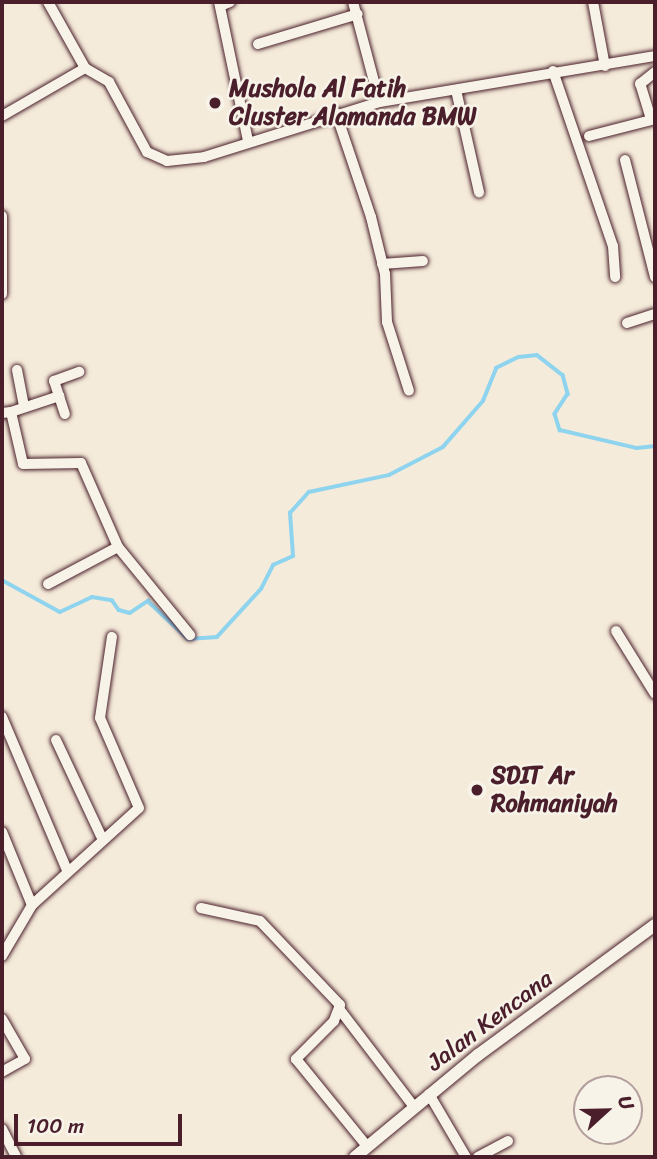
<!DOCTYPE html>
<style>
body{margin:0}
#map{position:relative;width:657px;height:1159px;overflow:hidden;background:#f5ebda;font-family:Sriracha,sans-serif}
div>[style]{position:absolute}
.stream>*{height:3.5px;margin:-1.75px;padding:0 1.75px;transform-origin:1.75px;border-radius:1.75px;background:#8ed4ef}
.roads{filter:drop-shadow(0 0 2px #4a1f2b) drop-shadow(0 0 2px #4a1f2b)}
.minor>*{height:10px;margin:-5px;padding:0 5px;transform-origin:5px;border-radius:5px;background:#f7f3e8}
.tertiary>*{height:12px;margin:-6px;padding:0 6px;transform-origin:6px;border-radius:6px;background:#f7f3e8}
.dots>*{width:19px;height:19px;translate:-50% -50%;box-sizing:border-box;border:4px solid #f7f3e8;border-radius:50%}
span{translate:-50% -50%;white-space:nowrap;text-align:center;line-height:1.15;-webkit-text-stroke:5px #f7f3e8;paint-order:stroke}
.poi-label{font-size:24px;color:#4a1f2b;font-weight:700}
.left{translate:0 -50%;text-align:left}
.street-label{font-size:24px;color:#4a1f2b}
.frame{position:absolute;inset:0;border:4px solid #4a1f2b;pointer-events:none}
.north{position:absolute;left:573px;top:1075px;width:70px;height:70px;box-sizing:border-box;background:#f7f3e8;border:2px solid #b29e9c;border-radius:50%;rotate:68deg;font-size:19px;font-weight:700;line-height:28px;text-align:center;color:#4a1f2b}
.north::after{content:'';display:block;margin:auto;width:24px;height:32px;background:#4a1f2b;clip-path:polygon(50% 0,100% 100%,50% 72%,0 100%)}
.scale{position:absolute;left:14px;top:1114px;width:168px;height:32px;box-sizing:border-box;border:4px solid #4a1f2b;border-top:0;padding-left:9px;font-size:21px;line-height:24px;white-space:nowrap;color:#4a1f2b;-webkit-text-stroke:5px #f7f3e8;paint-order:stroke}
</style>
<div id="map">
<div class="stream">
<i style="left:2px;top:580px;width:66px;rotate:28.9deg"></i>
<i style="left:60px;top:612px;width:35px;rotate:-25deg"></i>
<i style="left:92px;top:597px;width:20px;rotate:9deg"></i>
<i style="left:112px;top:600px;width:12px;rotate:55deg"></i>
<i style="left:119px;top:610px;width:11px;rotate:15deg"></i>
<i style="left:130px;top:613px;width:22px;rotate:-34deg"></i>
<i style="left:148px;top:601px;width:55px;rotate:43.5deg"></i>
<i style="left:188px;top:639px;width:29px;rotate:-4deg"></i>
<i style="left:217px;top:637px;width:65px;rotate:-47.5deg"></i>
<i style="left:261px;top:589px;width:27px;rotate:-63deg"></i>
<i style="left:273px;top:565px;width:22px;rotate:-24deg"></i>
<i style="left:293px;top:556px;width:43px;rotate:-94deg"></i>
<i style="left:290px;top:513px;width:28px;rotate:-48deg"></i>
<i style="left:309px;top:492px;width:82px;rotate:-12deg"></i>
<i style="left:389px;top:475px;width:61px;rotate:-27.4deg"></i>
<i style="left:443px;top:447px;width:61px;rotate:-49deg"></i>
<i style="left:483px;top:401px;width:35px;rotate:-68deg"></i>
<i style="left:496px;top:368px;width:25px;rotate:-26deg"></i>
<i style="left:519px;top:357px;width:18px;rotate:-6deg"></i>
<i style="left:537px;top:355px;width:33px;rotate:38deg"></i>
<i style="left:563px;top:375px;width:20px;rotate:75deg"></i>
<i style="left:568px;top:394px;width:24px;rotate:123deg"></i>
<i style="left:555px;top:414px;width:17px;rotate:73deg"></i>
<i style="left:560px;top:430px;width:79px;rotate:13.2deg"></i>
<i style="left:637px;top:448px;width:18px;rotate:-6deg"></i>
</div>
<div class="roads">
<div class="minor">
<i style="left:48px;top:2px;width:76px;rotate:60.7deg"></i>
<i style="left:219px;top:2px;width:142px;rotate:78.2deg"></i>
<i style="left:353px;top:2px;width:90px;rotate:75.2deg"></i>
<i style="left:593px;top:2px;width:65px;rotate:79.4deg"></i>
<i style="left:220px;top:6px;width:11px;rotate:-22deg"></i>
<i style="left:258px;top:44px;width:104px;rotate:-16.7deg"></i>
<i style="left:85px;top:68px;width:28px;rotate:30deg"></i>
<i style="left:109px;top:82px;width:80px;rotate:61.5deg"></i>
<i style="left:147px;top:152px;width:22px;rotate:24deg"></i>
<i style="left:167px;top:161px;width:37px;rotate:-6deg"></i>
<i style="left:204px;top:157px;width:184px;rotate:-17.4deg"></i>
<i style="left:380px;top:102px;width:279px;rotate:-9.5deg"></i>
<i style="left:553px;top:71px;width:185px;rotate:71.1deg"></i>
<i style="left:613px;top:246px;width:31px;rotate:86deg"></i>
<i style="left:456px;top:90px;width:105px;rotate:77.3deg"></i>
<i style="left:336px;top:113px;width:110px;rotate:71.4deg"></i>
<i style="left:371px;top:217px;width:59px;rotate:76.2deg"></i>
<i style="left:385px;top:274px;width:48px;rotate:87.6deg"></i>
<i style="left:387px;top:322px;width:72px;rotate:72.3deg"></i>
<i style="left:2px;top:116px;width:96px;rotate:-30deg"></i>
<i style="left:651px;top:119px;width:37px;rotate:-107deg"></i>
<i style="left:640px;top:84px;width:19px;rotate:-39deg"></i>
<i style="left:589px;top:136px;width:68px;rotate:-14.4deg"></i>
<i style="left:625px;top:160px;width:121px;rotate:75.6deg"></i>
<i style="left:2px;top:216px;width:78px;rotate:90deg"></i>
<i style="left:382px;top:264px;width:41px;rotate:-4.2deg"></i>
<i style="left:627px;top:323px;width:29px;rotate:-18deg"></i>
<i style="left:17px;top:370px;width:36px;rotate:79deg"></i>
<i style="left:59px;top:396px;width:19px;rotate:72deg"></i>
<i style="left:11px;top:412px;width:51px;rotate:-18.4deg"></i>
<i style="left:59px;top:396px;width:16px;rotate:-108deg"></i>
<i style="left:54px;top:381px;width:27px;rotate:-20deg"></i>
<i style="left:2px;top:413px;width:9px;rotate:-6deg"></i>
<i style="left:11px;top:412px;width:53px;rotate:77deg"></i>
<i style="left:23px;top:464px;width:58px;rotate:-1deg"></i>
<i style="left:81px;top:463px;width:92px;rotate:66.2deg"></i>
<i style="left:118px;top:547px;width:114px;rotate:50.7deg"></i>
<i style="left:48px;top:584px;width:79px;rotate:-27.9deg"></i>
<i style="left:616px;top:631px;width:74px;rotate:58.2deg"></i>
<i style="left:2px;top:717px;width:166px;rotate:67deg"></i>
<i style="left:56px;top:740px;width:106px;rotate:64.9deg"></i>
<i style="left:2px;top:832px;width:79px;rotate:67.7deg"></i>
<i style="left:201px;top:908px;width:60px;rotate:12.4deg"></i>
<i style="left:260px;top:921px;width:116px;rotate:46.4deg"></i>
<i style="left:340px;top:1005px;width:17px;rotate:111deg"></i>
<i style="left:334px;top:1021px;width:54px;rotate:135deg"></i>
<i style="left:296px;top:1059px;width:112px;rotate:50.8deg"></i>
<i style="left:2px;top:956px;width:59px;rotate:-59.5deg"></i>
<i style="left:32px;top:905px;width:144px;rotate:-42.2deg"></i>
<i style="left:139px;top:808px;width:98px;rotate:-113.4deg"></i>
<i style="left:100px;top:718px;width:82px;rotate:-81.6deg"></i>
<i style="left:340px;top:1010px;width:123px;rotate:52.6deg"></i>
<i style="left:2px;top:1019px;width:46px;rotate:60.1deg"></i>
<i style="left:25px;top:1059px;width:26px;rotate:151deg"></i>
<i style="left:429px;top:1094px;width:73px;rotate:59.6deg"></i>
<i style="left:2px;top:1129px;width:31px;rotate:63deg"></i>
<i style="left:478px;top:1157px;width:34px;rotate:-28deg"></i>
</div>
<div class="tertiary">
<i style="left:355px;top:1157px;width:160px;rotate:-39.7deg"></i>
<i style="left:478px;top:1055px;width:220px;rotate:-36.3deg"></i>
</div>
</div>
<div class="dots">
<i style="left:215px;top:103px;background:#4a1f2b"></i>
<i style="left:477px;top:790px;background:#4a1f2b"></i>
</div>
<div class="poi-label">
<span class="left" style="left:229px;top:103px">Mushola Al Fatih<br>Cluster Alamanda BMW</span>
<span class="left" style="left:491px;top:790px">SDIT Ar<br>Rohmaniyah</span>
</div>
<div class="street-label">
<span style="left:490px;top:1021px;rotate:-37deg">Jalan Kencana</span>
</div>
<div class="frame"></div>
<div class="north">U</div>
<div class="scale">100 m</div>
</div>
